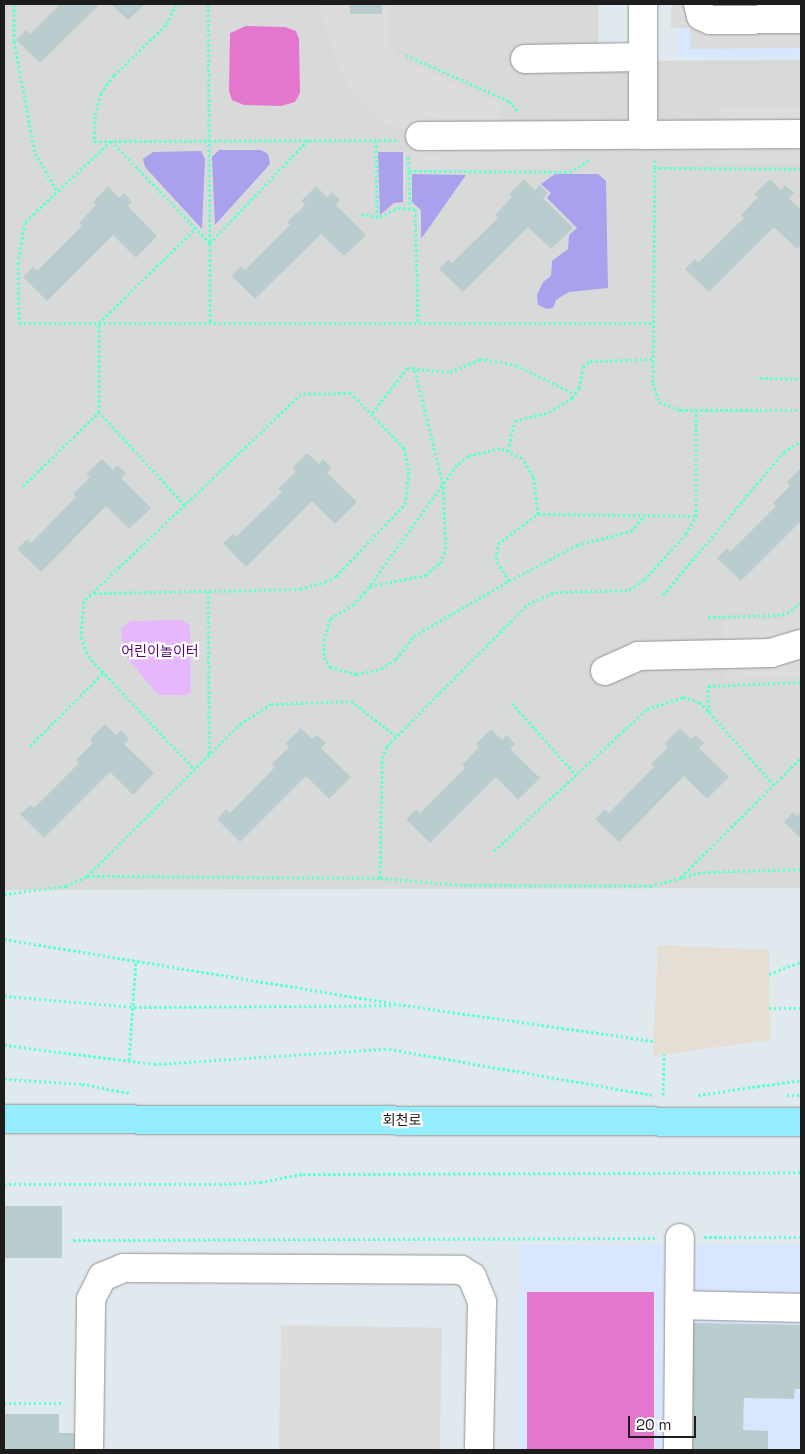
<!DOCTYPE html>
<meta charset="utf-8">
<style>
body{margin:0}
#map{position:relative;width:805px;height:1454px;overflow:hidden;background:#e0eaee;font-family:"Space Grotesk","Noto Sans KR",sans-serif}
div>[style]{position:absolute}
.residential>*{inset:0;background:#d8dad9}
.education>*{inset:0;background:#d8e7ff;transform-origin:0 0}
.grass>*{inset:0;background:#a9a1ed}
.park>*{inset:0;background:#e7b7fe}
.pitch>*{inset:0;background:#e576cd;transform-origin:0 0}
.parking>*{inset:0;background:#dcdcdc;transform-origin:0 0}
.plaza>*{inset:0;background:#e4ded4}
.building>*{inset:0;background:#b9cdce;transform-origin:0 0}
.path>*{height:3px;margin-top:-1.5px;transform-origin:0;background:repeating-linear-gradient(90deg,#60ffd0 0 2.5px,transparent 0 5px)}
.roads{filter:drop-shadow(0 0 1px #939393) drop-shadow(0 0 1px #939393)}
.minor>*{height:28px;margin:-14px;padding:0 14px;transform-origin:14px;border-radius:14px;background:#fff}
.major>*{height:28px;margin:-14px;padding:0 14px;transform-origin:14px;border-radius:14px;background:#94edff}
span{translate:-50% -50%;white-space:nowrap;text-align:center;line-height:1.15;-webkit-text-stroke:4.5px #fff;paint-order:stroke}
.park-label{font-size:14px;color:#590380}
.street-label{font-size:14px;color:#1c1c1c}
.frame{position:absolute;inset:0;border:5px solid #1c1c1c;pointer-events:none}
.scale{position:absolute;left:628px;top:1416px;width:68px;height:22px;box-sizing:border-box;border:2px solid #1c1c1c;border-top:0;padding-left:6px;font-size:15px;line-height:18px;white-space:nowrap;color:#1c1c1c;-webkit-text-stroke:4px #fff;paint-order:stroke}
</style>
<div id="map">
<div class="residential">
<i style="clip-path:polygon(4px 4px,599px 4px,598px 61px,801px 60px,801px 888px,4px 890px)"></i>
</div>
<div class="education">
<i style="left:678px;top:4px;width:123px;height:53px"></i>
<i style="left:801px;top:1245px;width:205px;height:281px;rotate:90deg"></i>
</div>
<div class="grass">
<i style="clip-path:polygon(219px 150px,261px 150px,268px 154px,270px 164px,215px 225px,212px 157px)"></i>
<i style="clip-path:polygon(201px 151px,205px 159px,202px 229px,145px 167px,143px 159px,153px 152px)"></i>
<i style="clip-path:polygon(378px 152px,403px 152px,403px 202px,394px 203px,380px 215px)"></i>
<i style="clip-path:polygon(412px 174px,466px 175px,421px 239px,421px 210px,412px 202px)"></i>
<i style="clip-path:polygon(555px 174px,598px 174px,606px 181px,608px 288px,569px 292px,556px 300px,553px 308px,547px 309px,538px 305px,537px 295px,543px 282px,551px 276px,552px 261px,568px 249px,569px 235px,577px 228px,547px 198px,551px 193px,541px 184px)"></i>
</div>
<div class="park">
<i style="clip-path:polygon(182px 620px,190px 626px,191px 692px,186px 695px,158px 695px,124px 654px,121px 628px,131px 621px)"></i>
</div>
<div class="pitch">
<i style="clip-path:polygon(246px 26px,285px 27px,296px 31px,299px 39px,300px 93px,295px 102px,281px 106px,244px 105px,232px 100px,229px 91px,230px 33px)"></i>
<i style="left:527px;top:1292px;width:127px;height:158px"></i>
</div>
<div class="parking">
<i style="clip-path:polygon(318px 4px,388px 4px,388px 44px,400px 59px,500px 103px,501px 124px,559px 124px,559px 167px,412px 168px,408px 131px,384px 122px,350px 91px,329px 42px)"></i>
<i style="clip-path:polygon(671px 4px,708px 4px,708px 10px,801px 9px,801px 48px,690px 49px,690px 28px,671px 28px)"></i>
<i style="left:801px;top:107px;width:56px;height:82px;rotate:90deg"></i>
<i style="clip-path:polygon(801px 611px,801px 676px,724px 679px,724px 621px,782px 620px)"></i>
<i style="left:281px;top:1325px;width:161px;height:125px;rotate:1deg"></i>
</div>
<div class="plaza">
<i style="clip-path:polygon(658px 945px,769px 950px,770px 1040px,653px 1056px)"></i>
</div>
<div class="building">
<i style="clip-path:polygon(60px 4px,100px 4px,40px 63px,16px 40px,26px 30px,30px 34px)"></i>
<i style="clip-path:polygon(111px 4px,145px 4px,128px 20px)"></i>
<i style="left:350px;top:4px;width:32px;height:10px"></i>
<i style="clip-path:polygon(524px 179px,535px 190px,540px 185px,548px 193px,543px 198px,573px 228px,551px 249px,528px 227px,463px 292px,439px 269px,449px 259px,452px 263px,498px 218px,495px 215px,512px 197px,509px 194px)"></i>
<i style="clip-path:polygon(770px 179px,781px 190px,785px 185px,794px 193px,789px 198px,801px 210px,801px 245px,797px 249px,774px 227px,709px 292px,685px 269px,695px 259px,698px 263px,744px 218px,741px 215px,758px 197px,754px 194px)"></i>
<i style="clip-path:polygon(108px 186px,119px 198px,124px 193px,132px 202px,128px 206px,157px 236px,136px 258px,113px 235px,47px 301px,23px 277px,33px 267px,37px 271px,82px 226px,79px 223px,96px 205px,93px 202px)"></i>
<i style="clip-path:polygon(316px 186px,327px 197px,332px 192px,340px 200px,336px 205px,366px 235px,344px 256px,321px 234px,255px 299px,232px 276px,241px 266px,245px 270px,290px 225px,287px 222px,305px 205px,301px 201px)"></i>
<i style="clip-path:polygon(307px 453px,319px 464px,323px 459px,332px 468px,327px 473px,357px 502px,335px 524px,312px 501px,246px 567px,223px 543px,233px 534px,236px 537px,282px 492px,278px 489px,296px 471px,292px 468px)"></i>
<i style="clip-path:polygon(102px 459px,113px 470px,117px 465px,126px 473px,121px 478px,151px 508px,129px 529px,106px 506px,41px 572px,17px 549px,27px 539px,31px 543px,76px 497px,73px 494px,90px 477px,86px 474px)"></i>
<i style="clip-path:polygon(801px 468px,801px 521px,741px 581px,717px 558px,727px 548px,730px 552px,776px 506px,773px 503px,790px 486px,787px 482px)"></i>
<i style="clip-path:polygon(105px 724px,116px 735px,121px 730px,129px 739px,124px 744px,154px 773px,133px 795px,110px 772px,44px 838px,20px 814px,30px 805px,34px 808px,79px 763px,76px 760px,93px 743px,90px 739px)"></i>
<i style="clip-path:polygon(301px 728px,312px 739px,317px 735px,326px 743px,321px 748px,351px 777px,329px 799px,306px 776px,240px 842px,217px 819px,226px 809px,230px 813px,275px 767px,272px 764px,289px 747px,286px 743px)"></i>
<i style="clip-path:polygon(680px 728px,691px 739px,696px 735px,704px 743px,699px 748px,729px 777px,707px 799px,684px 776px,619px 842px,595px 819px,605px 809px,609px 813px,654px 767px,651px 764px,668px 747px,665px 743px)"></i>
<i style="clip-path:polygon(491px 729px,502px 740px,507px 735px,515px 744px,510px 749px,540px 778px,518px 800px,496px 777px,430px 843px,406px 819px,416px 810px,420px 813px,465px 768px,462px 765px,479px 747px,476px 744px)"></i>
<i style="clip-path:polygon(801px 811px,801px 839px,784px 822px,793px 812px,797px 816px)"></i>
<i style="left:4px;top:1206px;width:58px;height:52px"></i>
<i style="clip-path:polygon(692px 1323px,801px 1325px,801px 1389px,795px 1389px,794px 1399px,744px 1398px,743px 1430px,768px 1431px,768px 1450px,690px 1450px)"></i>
<i style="clip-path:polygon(4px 1414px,59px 1414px,59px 1433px,75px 1433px,75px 1450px,4px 1450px)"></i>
</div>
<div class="path">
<i style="left:14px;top:4px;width:37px;rotate:90deg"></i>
<i style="left:14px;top:41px;width:114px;rotate:79.4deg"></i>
<i style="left:35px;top:153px;width:44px;rotate:59.9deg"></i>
<i style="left:176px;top:4px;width:23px;rotate:115deg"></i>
<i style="left:166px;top:25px;width:72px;rotate:136.1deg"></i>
<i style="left:114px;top:75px;width:22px;rotate:126deg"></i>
<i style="left:101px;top:93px;width:24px;rotate:105deg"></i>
<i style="left:95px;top:116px;width:25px;rotate:92deg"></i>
<i style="left:94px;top:141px;width:304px;rotate:-0.2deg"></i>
<i style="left:208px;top:4px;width:319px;rotate:89.6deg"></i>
<i style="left:406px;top:55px;width:113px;rotate:24.1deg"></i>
<i style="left:509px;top:101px;width:13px;rotate:48deg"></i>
<i style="left:308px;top:140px;width:142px;rotate:133.6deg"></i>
<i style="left:210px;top:243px;width:142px;rotate:-134.1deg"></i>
<i style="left:111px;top:141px;width:118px;rotate:136.7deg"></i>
<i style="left:25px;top:222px;width:41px;rotate:99.9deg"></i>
<i style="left:18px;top:262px;width:61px;rotate:89.1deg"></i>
<i style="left:19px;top:323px;width:634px"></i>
<i style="left:376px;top:140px;width:77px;rotate:89.3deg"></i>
<i style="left:408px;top:157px;width:50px;rotate:87.7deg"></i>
<i style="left:655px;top:160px;width:223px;rotate:90.5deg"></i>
<i style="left:653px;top:383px;width:20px;rotate:72deg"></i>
<i style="left:659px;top:402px;width:22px;rotate:21deg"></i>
<i style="left:680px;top:410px;width:121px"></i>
<i style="left:654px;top:168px;width:147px;rotate:0.4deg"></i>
<i style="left:409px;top:171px;width:161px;rotate:0.4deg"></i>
<i style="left:570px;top:172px;width:22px;rotate:-32deg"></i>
<i style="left:361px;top:214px;width:19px;rotate:9deg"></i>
<i style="left:380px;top:217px;width:20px;rotate:-27deg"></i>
<i style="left:398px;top:208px;width:17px;rotate:3deg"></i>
<i style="left:415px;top:209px;width:114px;rotate:88.5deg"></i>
<i style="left:760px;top:378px;width:41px;rotate:1.4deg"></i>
<i style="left:372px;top:413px;width:57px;rotate:-52.1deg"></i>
<i style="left:407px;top:368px;width:43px;rotate:5.3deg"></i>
<i style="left:450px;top:372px;width:33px;rotate:-23deg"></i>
<i style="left:480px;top:359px;width:36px;rotate:9deg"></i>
<i style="left:516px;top:365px;width:66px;rotate:26.2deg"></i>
<i style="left:508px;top:451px;width:31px;rotate:-77deg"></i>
<i style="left:515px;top:421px;width:35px;rotate:-15deg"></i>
<i style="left:549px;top:412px;width:27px;rotate:-31deg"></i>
<i style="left:572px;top:398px;width:12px;rotate:-55deg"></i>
<i style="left:579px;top:388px;width:21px;rotate:-79deg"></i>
<i style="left:583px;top:367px;width:9px;rotate:-41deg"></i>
<i style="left:590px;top:361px;width:63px;rotate:-1.8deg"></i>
<i style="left:23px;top:486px;width:106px;rotate:-44.2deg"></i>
<i style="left:185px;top:505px;width:127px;rotate:-132.8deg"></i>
<i style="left:99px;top:412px;width:89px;rotate:-90deg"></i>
<i style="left:99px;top:323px;width:133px;rotate:-44.4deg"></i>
<i style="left:538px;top:514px;width:38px;rotate:-97deg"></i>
<i style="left:533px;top:476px;width:21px;rotate:-121deg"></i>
<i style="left:522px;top:458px;width:24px;rotate:-156deg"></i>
<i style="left:500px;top:448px;width:33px;rotate:166deg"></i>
<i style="left:468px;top:456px;width:14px;rotate:141deg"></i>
<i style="left:457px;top:465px;width:157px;rotate:125.9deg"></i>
<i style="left:365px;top:592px;width:16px;rotate:133deg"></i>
<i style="left:354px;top:604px;width:28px;rotate:148deg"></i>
<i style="left:330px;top:619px;width:25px;rotate:106deg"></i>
<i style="left:323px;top:643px;width:14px;rotate:86deg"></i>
<i style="left:324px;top:657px;width:12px;rotate:59deg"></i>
<i style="left:330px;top:667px;width:27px;rotate:15deg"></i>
<i style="left:356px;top:674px;width:25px;rotate:-11deg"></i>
<i style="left:381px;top:669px;width:18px;rotate:-34deg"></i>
<i style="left:396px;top:659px;width:29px;rotate:-52deg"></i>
<i style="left:414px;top:636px;width:110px;rotate:-30.1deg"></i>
<i style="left:509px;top:581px;width:26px;rotate:-121deg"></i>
<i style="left:496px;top:559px;width:15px;rotate:-82deg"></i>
<i style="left:498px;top:544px;width:50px;rotate:-36.9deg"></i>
<i style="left:538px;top:514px;width:158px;rotate:0.7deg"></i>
<i style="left:509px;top:581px;width:77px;rotate:-27.9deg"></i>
<i style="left:577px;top:545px;width:56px;rotate:-14.5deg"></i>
<i style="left:631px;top:531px;width:21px;rotate:-49deg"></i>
<i style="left:370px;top:586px;width:57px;rotate:-11.1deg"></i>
<i style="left:426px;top:575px;width:18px;rotate:-41deg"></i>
<i style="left:440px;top:563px;width:15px;rotate:-67deg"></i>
<i style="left:446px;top:549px;width:65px;rotate:-92.6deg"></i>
<i style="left:443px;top:484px;width:121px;rotate:-103.9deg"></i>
<i style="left:208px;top:591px;width:163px;rotate:89.6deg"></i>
<i style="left:94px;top:593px;width:206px;rotate:-1.1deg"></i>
<i style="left:300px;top:589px;width:26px;rotate:-16deg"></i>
<i style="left:325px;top:582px;width:13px;rotate:-29deg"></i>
<i style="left:336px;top:576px;width:100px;rotate:-46.2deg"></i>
<i style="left:405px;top:504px;width:34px;rotate:-83deg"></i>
<i style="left:409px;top:470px;width:23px;rotate:-103deg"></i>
<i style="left:404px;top:448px;width:76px;rotate:-133.9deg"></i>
<i style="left:351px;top:393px;width:50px;rotate:178.9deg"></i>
<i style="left:301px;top:394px;width:300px;rotate:136.4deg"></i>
<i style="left:84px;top:601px;width:36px;rotate:95deg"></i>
<i style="left:81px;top:637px;width:20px;rotate:70deg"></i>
<i style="left:88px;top:656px;width:155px;rotate:46.8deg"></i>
<i style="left:663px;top:595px;width:187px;rotate:-49.8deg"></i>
<i style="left:784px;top:452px;width:20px;rotate:-33deg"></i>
<i style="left:708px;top:617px;width:69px;rotate:-1.7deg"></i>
<i style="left:777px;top:615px;width:10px;rotate:-11deg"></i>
<i style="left:787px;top:613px;width:17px;rotate:-36deg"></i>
<i style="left:512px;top:703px;width:96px;rotate:48.4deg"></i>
<i style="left:30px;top:746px;width:105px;rotate:-45deg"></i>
<i style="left:774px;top:785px;width:98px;rotate:-131.7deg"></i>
<i style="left:709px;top:712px;width:26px;rotate:-92deg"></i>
<i style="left:708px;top:686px;width:93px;rotate:-2.5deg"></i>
<i style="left:494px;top:851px;width:209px;rotate:-42.9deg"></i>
<i style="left:647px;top:709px;width:38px;rotate:-18deg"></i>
<i style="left:683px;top:697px;width:17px;rotate:17deg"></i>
<i style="left:699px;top:702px;width:14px;rotate:45deg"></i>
<i style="left:87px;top:876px;width:293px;rotate:0.4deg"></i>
<i style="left:380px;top:878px;width:120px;rotate:-89deg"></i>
<i style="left:382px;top:758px;width:13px;rotate:-67deg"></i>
<i style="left:387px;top:746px;width:200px;rotate:-45.2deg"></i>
<i style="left:528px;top:604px;width:30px;rotate:-24deg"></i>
<i style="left:555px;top:592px;width:74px;rotate:-1.5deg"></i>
<i style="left:629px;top:590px;width:18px;rotate:-34deg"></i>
<i style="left:644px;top:580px;width:62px;rotate:-47.6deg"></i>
<i style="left:686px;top:534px;width:21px;rotate:-61deg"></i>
<i style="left:696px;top:516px;width:106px;rotate:-90deg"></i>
<i style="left:681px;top:877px;width:169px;rotate:-44.8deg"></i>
<i style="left:380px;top:878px;width:84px;rotate:4.8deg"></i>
<i style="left:464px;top:885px;width:186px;rotate:0.3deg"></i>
<i style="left:650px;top:886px;width:55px;rotate:-14.8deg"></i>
<i style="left:703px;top:872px;width:98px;rotate:-1.8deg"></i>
<i style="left:4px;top:894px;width:63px;rotate:-7.4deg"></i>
<i style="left:66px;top:886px;width:23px;rotate:-25deg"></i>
<i style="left:87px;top:876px;width:216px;rotate:-44.8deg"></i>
<i style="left:240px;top:724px;width:37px;rotate:-33deg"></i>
<i style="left:271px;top:704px;width:80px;rotate:-2.1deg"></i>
<i style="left:351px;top:701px;width:56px;rotate:37.7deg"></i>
<i style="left:4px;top:939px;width:404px;rotate:9.4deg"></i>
<i style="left:403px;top:1005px;width:253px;rotate:8.2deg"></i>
<i style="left:653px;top:1041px;width:5px;rotate:-169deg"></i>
<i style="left:769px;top:974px;width:34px;rotate:-21deg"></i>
<i style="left:4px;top:996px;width:130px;rotate:4.8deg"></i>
<i style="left:134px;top:1007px;width:259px;rotate:-0.4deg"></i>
<i style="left:769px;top:1008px;width:32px"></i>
<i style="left:4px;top:1045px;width:151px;rotate:7.2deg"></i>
<i style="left:154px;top:1064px;width:235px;rotate:-3.7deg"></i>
<i style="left:389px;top:1049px;width:267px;rotate:9.9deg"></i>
<i style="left:129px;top:1060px;width:100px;rotate:-86deg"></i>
<i style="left:4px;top:1079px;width:78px;rotate:3.7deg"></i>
<i style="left:82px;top:1084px;width:48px;rotate:10.8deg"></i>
<i style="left:663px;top:1095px;width:41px;rotate:-88.6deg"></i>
<i style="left:698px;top:1095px;width:104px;rotate:-8.3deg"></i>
<i style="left:787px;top:1095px;width:14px"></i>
<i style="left:4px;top:1184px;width:215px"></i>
<i style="left:219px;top:1184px;width:41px;rotate:-2.8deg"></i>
<i style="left:260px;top:1182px;width:44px;rotate:-10.5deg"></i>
<i style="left:303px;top:1174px;width:498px;rotate:-0.2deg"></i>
<i style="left:704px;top:1237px;width:97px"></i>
<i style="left:73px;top:1240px;width:583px;rotate:-0.2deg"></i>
<i style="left:4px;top:1403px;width:60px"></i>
</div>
<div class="roads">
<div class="minor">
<i style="left:643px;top:4px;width:131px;rotate:90deg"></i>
<i style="left:643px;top:135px;width:158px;rotate:-0.4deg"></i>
<i style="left:698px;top:4px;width:12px;rotate:76deg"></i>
<i style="left:701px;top:16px;width:10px;rotate:24deg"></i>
<i style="left:710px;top:20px;width:91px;rotate:-0.6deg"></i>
<i style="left:525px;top:59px;width:118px;rotate:-1deg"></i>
<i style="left:420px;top:136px;width:223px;rotate:-0.3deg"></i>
<i style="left:605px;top:671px;width:36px;rotate:-24deg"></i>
<i style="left:638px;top:656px;width:133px;rotate:-1.3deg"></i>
<i style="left:771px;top:653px;width:31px;rotate:-17deg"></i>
<i style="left:680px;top:1305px;width:121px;rotate:1.4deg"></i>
<i style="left:89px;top:1450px;width:151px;rotate:-89.2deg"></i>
<i style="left:91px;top:1299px;width:25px;rotate:-63deg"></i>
<i style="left:102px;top:1277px;width:23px;rotate:-23deg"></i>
<i style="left:123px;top:1268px;width:338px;rotate:0.3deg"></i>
<i style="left:461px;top:1270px;width:13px;rotate:32deg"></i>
<i style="left:472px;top:1277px;width:27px;rotate:68deg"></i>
<i style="left:482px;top:1302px;width:148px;rotate:91.2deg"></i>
<i style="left:678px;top:1450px;width:212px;rotate:-89.5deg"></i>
</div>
<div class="major">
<i style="left:4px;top:1119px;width:797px;rotate:0.22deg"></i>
</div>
</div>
<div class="park-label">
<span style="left:160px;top:651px">어린이놀이터</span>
</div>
<div class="street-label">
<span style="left:402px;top:1120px">회천로</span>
</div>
<div class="frame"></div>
<div class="scale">20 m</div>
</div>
